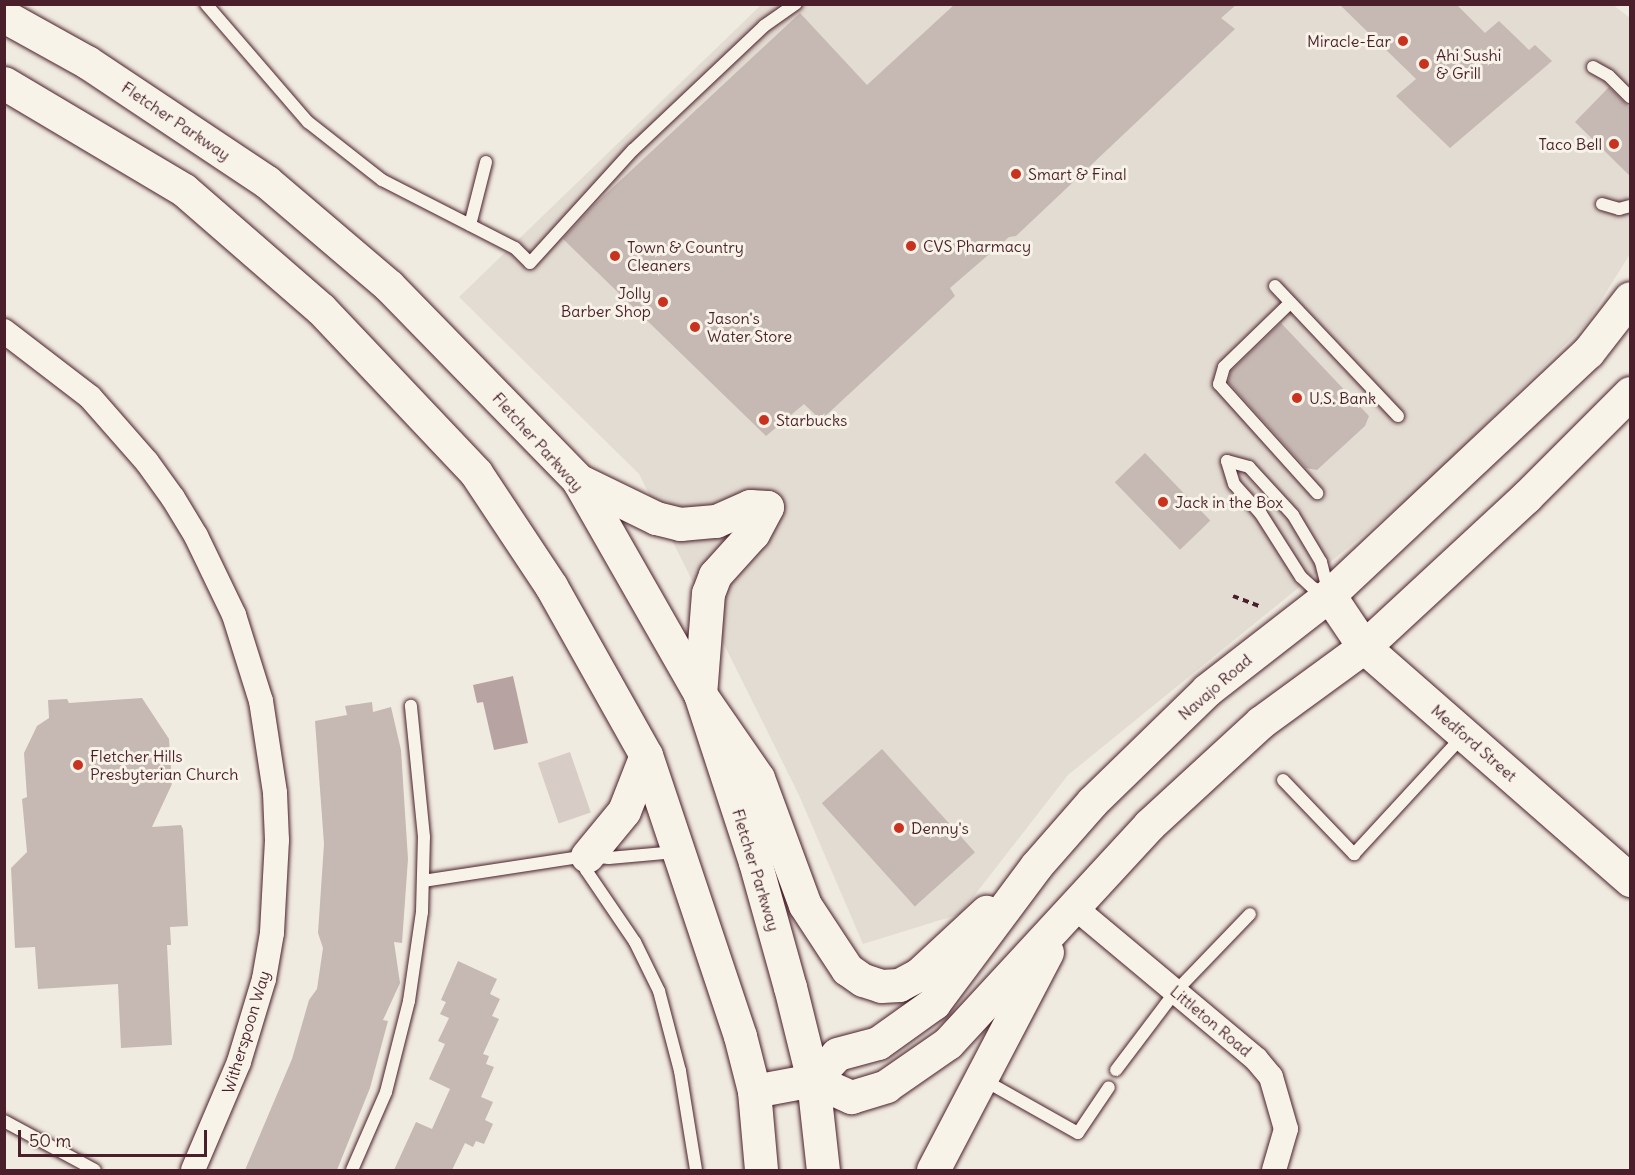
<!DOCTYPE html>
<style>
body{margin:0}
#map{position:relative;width:1635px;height:1175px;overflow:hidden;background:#f0ebe0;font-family:Delius,sans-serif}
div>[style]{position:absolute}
.built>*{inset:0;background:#e3dcd2}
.green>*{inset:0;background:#d8cdc6;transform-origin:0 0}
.water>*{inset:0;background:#b7a4a2}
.building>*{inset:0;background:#c6b8b3;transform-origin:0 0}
.path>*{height:4px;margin-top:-2px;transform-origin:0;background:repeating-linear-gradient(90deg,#4a1f2b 0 6px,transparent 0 10.5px)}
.roads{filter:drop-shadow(0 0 2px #4a1f2b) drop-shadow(0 0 2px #4a1f2b)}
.lane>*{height:12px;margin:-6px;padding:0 6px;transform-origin:6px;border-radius:6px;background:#f7f3e8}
.street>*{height:24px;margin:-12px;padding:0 12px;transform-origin:12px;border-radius:12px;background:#f7f3e8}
.secondary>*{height:33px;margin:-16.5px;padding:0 16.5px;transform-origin:16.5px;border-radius:16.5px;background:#f7f3e8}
.primary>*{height:33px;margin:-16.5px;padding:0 16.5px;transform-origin:16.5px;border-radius:16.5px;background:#f7f3e8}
.dots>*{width:16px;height:16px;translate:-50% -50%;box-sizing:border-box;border:3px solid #f7f3e8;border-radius:50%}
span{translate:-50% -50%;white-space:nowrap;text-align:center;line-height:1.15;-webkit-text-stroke:6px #f7f3e8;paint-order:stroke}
.poi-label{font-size:16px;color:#4a1f2b}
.right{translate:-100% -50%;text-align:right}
.left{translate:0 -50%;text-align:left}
.street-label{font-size:16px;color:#4a1f2b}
.frame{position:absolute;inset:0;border:6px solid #4a1f2b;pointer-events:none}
.scale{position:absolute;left:18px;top:1130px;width:189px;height:27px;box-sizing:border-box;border:3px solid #4a1f2b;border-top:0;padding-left:8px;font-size:18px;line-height:21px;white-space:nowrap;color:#4a1f2b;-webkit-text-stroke:4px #f7f3e8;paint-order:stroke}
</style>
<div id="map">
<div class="built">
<i style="clip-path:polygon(1612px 4px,1630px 18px,1630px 254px,1587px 323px,1420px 489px,1068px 775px,960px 914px,863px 944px,798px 793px,639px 474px,459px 297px,761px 5px)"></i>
</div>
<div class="green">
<i style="left:570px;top:752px;width:64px;height:34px;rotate:71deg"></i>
</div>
<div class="water">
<i style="clip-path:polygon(513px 676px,528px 743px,494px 750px,483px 702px,477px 703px,473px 685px)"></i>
</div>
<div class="building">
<i style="clip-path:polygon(955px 4px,1237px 4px,1221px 18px,1235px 29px,1016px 236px,1009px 237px,950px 288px,955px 296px,821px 420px,804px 404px,766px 436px,563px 239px,593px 206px,800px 13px,867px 85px)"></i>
<i style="clip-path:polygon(1339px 4px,1456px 4px,1485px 33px,1499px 21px,1529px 50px,1535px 45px,1552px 61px,1450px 148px,1396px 96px,1416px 79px)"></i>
<i style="clip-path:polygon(1609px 87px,1630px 108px,1630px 176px,1575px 122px)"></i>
<i style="clip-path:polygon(1281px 323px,1369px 416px,1365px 426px,1317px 470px,1306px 468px,1228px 382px,1231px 371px)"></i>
<i style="left:1145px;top:453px;width:94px;height:42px;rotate:46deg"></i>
<i style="clip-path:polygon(142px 698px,169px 739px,172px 784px,152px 827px,181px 825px,183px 829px,188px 926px,170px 927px,171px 945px,167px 945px,172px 1045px,121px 1048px,118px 984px,38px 989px,35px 947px,15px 948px,11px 868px,27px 852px,22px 799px,27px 797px,24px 753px,37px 726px,49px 718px,48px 700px,67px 699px,69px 703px)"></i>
<i style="clip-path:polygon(372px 702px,373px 712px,391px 707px,401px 750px,408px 859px,402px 943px,394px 942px,400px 983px,383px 1020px,388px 1021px,370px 1088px,337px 1170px,245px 1170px,292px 1059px,309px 1000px,317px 989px,323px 948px,318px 933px,324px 844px,315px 721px,347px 715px,345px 706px)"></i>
<i style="left:882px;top:749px;width:139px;height:81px;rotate:48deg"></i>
<i style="clip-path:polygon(458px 961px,497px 979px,490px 994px,500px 999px,492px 1016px,499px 1019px,483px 1054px,489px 1056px,486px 1064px,494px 1067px,481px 1097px,493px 1102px,485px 1120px,493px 1124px,484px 1144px,476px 1141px,473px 1147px,465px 1143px,452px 1170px,394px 1170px,416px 1122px,432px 1129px,450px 1089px,429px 1079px,445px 1044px,438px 1041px,449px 1018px,440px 1014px,446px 1002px,441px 1000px)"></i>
</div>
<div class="path">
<i style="left:1233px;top:596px;width:31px;rotate:21deg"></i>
</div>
<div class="roads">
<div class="lane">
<i style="left:206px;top:4px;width:156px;rotate:49.2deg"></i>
<i style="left:308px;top:122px;width:94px;rotate:38.1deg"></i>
<i style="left:382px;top:180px;width:149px;rotate:27.1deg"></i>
<i style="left:515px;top:248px;width:21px;rotate:45deg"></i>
<i style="left:530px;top:263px;width:153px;rotate:-47.7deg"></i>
<i style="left:633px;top:150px;width:180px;rotate:-43.4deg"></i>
<i style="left:764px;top:26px;width:39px;rotate:-35deg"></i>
<i style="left:1593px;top:67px;width:18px;rotate:29deg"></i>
<i style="left:1609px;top:76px;width:30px;rotate:45deg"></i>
<i style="left:1602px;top:204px;width:18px;rotate:16deg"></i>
<i style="left:1619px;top:209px;width:11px;rotate:-15deg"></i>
<i style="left:470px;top:225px;width:65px;rotate:-75.7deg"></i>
<i style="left:1275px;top:286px;width:179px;rotate:46.6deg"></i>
<i style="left:1290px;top:303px;width:92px;rotate:135.9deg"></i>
<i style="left:1224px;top:367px;width:18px;rotate:106deg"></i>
<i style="left:1219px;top:384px;width:147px;rotate:48deg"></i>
<i style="left:1227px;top:461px;width:23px;rotate:15deg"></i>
<i style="left:1249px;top:467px;width:65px;rotate:47.5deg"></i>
<i style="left:1293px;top:515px;width:55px;rotate:59.2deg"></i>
<i style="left:1321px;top:562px;width:34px;rotate:76deg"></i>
<i style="left:1329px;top:595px;width:17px;rotate:-156deg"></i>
<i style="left:1313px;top:588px;width:16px;rotate:-137deg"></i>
<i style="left:1301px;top:577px;width:75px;rotate:-122.4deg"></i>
<i style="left:1261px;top:514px;width:40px;rotate:-132deg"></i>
<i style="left:1234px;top:484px;width:24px;rotate:-107deg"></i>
<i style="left:1283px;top:780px;width:103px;rotate:46.2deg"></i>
<i style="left:1354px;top:854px;width:161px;rotate:-47.3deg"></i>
<i style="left:587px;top:857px;width:13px;rotate:94deg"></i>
<i style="left:586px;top:870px;width:87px;rotate:55.8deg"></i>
<i style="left:635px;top:942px;width:55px;rotate:63.9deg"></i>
<i style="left:659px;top:991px;width:83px;rotate:75.3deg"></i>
<i style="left:680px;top:1071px;width:100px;rotate:80.8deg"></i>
<i style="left:423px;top:881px;width:166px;rotate:-8.7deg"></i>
<i style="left:587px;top:856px;width:22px;rotate:5deg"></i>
<i style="left:609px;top:858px;width:67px;rotate:-5.1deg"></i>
<i style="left:1116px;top:1070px;width:98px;rotate:-52.9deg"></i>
<i style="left:1175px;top:992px;width:108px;rotate:-46.1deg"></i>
<i style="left:982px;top:1079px;width:110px;rotate:29.4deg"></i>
<i style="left:1078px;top:1133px;width:55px;rotate:-56deg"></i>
<i style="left:4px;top:1121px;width:103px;rotate:28.3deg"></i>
<i style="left:352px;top:1170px;width:85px;rotate:-66.4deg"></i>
<i style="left:386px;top:1092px;width:94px;rotate:-75.8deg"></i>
<i style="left:409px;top:1001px;width:90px;rotate:-81.7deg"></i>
<i style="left:422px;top:912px;width:75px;rotate:-88.5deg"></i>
<i style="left:424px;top:837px;width:132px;rotate:-95.7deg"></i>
</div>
<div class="street">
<i style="left:4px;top:331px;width:108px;rotate:37.5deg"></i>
<i style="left:90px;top:397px;width:86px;rotate:48.8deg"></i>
<i style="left:147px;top:462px;width:44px;rotate:54.2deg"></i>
<i style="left:173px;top:498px;width:44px;rotate:58.8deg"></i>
<i style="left:196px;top:536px;width:88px;rotate:64.3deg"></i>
<i style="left:234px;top:615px;width:90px;rotate:72.6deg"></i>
<i style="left:261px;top:701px;width:93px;rotate:81.3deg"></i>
<i style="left:275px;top:793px;width:47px;rotate:87.6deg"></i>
<i style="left:277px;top:840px;width:93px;rotate:93.1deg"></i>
<i style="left:272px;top:933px;width:47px;rotate:99.9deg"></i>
<i style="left:264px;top:979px;width:87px;rotate:106.8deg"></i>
<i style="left:239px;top:1062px;width:117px;rotate:113.1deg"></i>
<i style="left:1073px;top:906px;width:239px;rotate:39.9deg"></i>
<i style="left:1256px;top:1059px;width:23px;rotate:50deg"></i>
<i style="left:1271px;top:1077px;width:54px;rotate:73.9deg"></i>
<i style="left:1286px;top:1129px;width:43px;rotate:106.3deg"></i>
</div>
<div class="secondary">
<i style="left:1329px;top:595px;width:63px;rotate:56.1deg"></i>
<i style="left:1364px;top:647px;width:354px;rotate:41.2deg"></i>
</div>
<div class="primary">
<i style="left:4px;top:16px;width:95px;rotate:29deg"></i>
<i style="left:87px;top:62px;width:216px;rotate:33.7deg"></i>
<i style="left:267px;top:182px;width:160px;rotate:40.4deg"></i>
<i style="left:389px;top:286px;width:271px;rotate:45.7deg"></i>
<i style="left:578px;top:480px;width:246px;rotate:60.3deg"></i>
<i style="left:700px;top:694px;width:177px;rotate:71.9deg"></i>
<i style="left:755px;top:862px;width:130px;rotate:74.4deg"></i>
<i style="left:790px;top:987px;width:96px;rotate:76.1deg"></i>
<i style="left:813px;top:1080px;width:91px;rotate:83.7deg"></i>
<i style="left:4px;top:83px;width:209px;rotate:30.7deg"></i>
<i style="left:184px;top:190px;width:181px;rotate:41deg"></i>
<i style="left:321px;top:309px;width:226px;rotate:46.6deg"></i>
<i style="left:476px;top:473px;width:136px;rotate:56.4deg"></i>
<i style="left:551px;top:586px;width:194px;rotate:60.7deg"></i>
<i style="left:646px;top:755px;width:296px;rotate:71.5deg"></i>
<i style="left:740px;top:1036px;width:57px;rotate:75.7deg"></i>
<i style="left:754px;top:1091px;width:79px;rotate:84.9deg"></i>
<i style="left:578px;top:480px;width:87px;rotate:26deg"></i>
<i style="left:656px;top:518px;width:25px;rotate:14deg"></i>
<i style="left:680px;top:524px;width:36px;rotate:-5deg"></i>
<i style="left:716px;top:521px;width:37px;rotate:-24deg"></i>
<i style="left:750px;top:506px;width:17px;rotate:3deg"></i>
<i style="left:767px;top:507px;width:30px;rotate:118deg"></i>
<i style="left:753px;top:533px;width:57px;rotate:132.1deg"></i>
<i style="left:715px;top:575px;width:19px;rotate:111deg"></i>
<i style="left:708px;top:593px;width:101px;rotate:94.5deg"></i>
<i style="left:700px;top:694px;width:102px;rotate:55.4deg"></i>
<i style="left:758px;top:778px;width:135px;rotate:69.7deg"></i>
<i style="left:805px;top:905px;width:77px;rotate:56.7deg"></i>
<i style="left:847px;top:969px;width:19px;rotate:35deg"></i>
<i style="left:863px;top:980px;width:19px;rotate:18deg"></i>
<i style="left:881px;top:986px;width:18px;rotate:-3deg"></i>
<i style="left:899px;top:985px;width:21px;rotate:-28deg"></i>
<i style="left:918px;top:975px;width:93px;rotate:-42.8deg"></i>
<i style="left:587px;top:856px;width:58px;rotate:-50.6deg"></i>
<i style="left:624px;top:811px;width:60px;rotate:-68.6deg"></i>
<i style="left:813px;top:1080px;width:42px;rotate:24.1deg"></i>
<i style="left:851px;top:1097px;width:37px;rotate:-17deg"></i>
<i style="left:886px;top:1086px;width:75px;rotate:-34.7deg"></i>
<i style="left:948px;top:1043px;width:297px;rotate:-47.3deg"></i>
<i style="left:1149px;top:825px;width:152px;rotate:-42.6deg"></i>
<i style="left:1261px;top:722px;width:127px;rotate:-36.1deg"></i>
<i style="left:1364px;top:647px;width:221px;rotate:-42.8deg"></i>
<i style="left:1526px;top:497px;width:147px;rotate:-45deg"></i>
<i style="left:754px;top:1091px;width:60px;rotate:-10.6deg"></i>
<i style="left:813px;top:1080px;width:35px;rotate:-47deg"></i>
<i style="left:837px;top:1054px;width:42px;rotate:-15deg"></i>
<i style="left:878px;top:1043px;width:69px;rotate:-35.5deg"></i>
<i style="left:934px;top:1003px;width:171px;rotate:-53.3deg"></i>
<i style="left:1036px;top:866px;width:85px;rotate:-48.8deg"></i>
<i style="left:1092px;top:802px;width:161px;rotate:-44.2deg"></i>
<i style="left:1207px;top:690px;width:155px;rotate:-37.9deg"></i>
<i style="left:1329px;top:595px;width:355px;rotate:-43.2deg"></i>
<i style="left:1588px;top:352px;width:68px;rotate:-52.1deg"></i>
<i style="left:933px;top:1170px;width:246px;rotate:-62.4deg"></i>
</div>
</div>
<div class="dots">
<i style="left:1403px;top:41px;background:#c8321e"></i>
<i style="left:1424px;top:64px;background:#c8321e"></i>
<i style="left:1614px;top:144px;background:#c8321e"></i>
<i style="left:1016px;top:174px;background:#c8321e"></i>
<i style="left:911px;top:246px;background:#c8321e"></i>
<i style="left:615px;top:256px;background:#c8321e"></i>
<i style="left:663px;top:302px;background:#c8321e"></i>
<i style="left:695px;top:327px;background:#c8321e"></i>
<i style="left:1297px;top:398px;background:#c8321e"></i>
<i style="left:764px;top:420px;background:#c8321e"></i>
<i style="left:1163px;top:502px;background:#c8321e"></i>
<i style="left:78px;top:765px;background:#c8321e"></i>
<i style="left:899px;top:828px;background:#c8321e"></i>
</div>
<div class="poi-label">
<span class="right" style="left:1391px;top:41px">Miracle-Ear</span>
<span class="left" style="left:1436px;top:64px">Ahi Sushi<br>&amp; Grill</span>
<span class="right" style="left:1602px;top:144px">Taco Bell</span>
<span class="left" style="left:1028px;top:174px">Smart &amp; Final</span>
<span class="left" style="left:923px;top:246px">CVS Pharmacy</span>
<span class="left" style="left:627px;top:256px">Town &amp; Country<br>Cleaners</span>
<span class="right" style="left:651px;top:302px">Jolly<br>Barber Shop</span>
<span class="left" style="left:707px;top:327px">Jason's<br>Water Store</span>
<span class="left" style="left:1309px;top:398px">U.S. Bank</span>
<span class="left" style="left:776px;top:420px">Starbucks</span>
<span class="left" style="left:1175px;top:502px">Jack in the Box</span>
<span class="left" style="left:90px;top:765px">Fletcher Hills<br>Presbyterian Church</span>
<span class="left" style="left:911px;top:828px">Denny's</span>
</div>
<div class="street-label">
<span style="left:176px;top:121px;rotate:34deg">Fletcher Parkway</span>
<span style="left:538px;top:442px;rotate:48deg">Fletcher Parkway</span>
<span style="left:1215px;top:687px;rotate:-41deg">Navajo Road</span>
<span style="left:1474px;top:743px;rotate:41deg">Medford Street</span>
<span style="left:756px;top:870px;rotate:73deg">Fletcher Parkway</span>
<span style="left:1211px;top:1021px;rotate:40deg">Littleton Road</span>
<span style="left:246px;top:1032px;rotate:-73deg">Witherspoon Way</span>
</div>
<div class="frame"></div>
<div class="scale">50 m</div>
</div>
